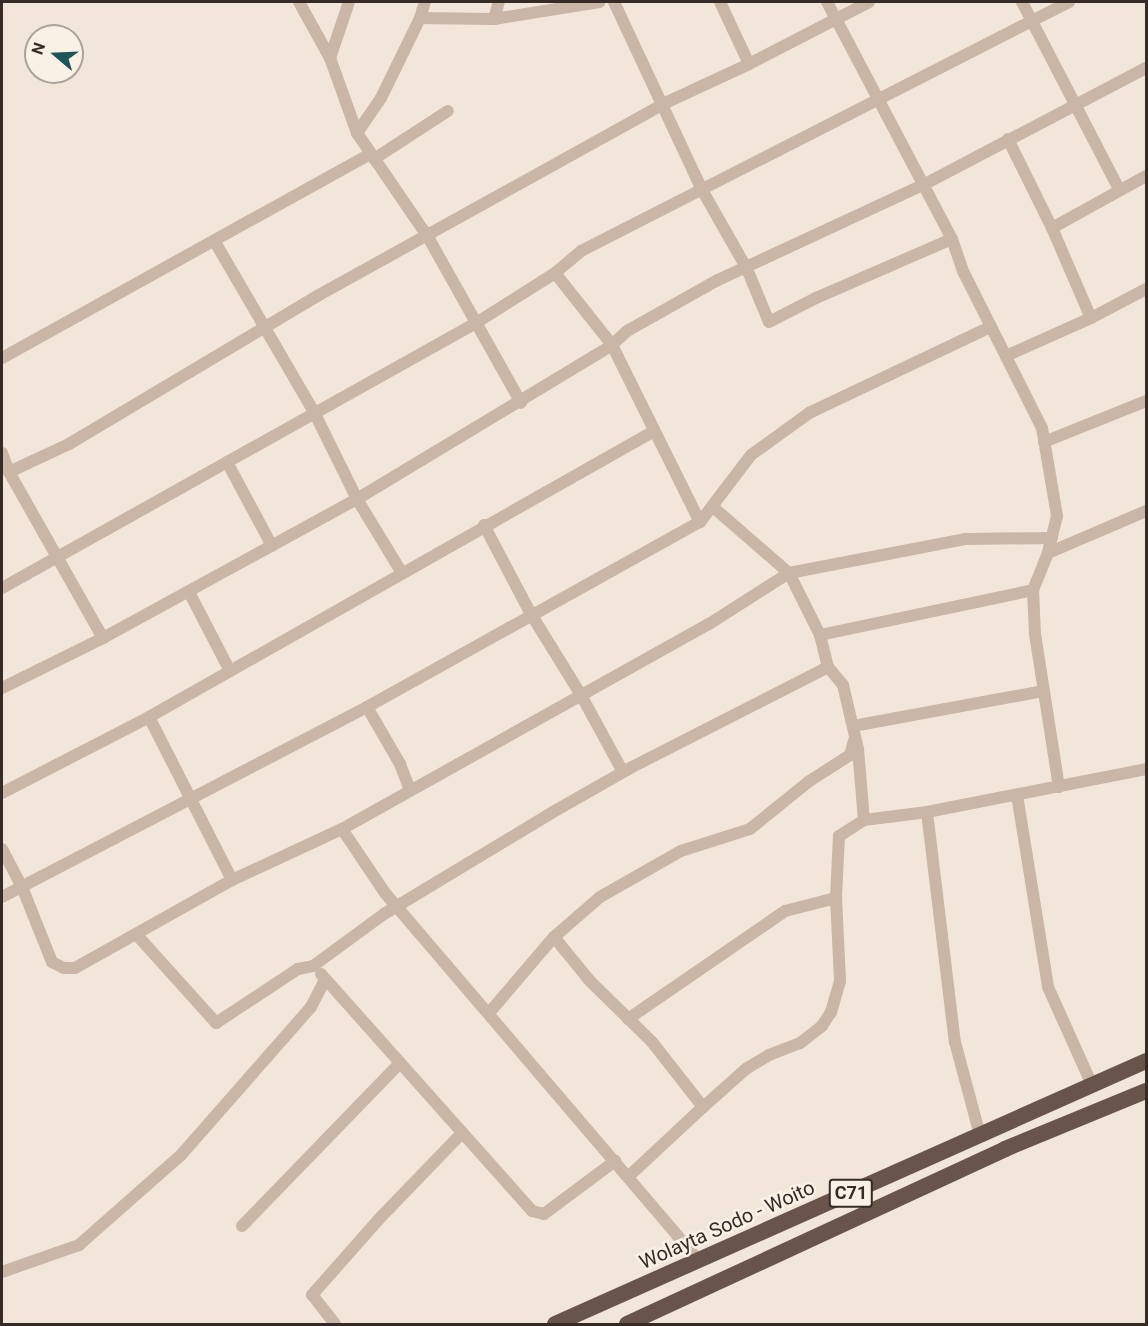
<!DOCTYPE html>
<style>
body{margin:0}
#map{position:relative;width:1148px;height:1326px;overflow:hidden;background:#f2e6da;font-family:Roboto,sans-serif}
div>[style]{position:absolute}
.minor>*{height:12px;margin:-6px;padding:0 6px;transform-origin:6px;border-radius:6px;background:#cab6a6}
.trunk>*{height:16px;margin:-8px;padding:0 8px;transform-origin:8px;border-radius:8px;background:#68544b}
span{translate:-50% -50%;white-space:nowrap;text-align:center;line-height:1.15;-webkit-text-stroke:5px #f9f1e6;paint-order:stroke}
.shield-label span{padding:2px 4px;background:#f9f1e6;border:2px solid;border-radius:4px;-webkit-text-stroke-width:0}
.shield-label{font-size:18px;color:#362b27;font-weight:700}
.street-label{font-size:20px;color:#362b27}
.frame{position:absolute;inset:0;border:3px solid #362b27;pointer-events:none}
.north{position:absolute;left:24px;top:24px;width:60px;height:60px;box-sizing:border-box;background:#f9f1e6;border:2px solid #aba29a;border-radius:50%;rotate:289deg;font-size:16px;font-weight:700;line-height:24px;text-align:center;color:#362b27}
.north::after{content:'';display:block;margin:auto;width:21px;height:27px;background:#1c5457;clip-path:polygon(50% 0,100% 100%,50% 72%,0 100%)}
</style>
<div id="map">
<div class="minor">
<i style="left:299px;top:2px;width:64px;rotate:61deg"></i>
<i style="left:330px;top:58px;width:80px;rotate:70.2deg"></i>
<i style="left:357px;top:133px;width:126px;rotate:55.7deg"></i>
<i style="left:428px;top:237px;width:190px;rotate:60.7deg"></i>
<i style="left:614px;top:2px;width:205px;rotate:64.9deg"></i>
<i style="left:701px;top:188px;width:93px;rotate:60.4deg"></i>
<i style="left:747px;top:269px;width:57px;rotate:67.5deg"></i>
<i style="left:769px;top:322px;width:53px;rotate:-27.1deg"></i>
<i style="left:816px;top:298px;width:148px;rotate:-23.5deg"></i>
<i style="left:720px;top:2px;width:68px;rotate:64.9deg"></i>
<i style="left:827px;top:2px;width:268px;rotate:62.2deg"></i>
<i style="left:952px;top:239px;width:36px;rotate:71deg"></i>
<i style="left:964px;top:273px;width:174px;rotate:63.3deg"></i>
<i style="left:1042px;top:428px;width:89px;rotate:80.3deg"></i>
<i style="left:1057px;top:516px;width:38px;rotate:104deg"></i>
<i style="left:1048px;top:553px;width:40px;rotate:112deg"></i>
<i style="left:1033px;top:590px;width:44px;rotate:87.4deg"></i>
<i style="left:1035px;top:634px;width:155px;rotate:81.1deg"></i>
<i style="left:1022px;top:2px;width:211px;rotate:62.6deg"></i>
<i style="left:420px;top:18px;width:17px;rotate:-73deg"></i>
<i style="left:494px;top:19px;width:18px;rotate:-74deg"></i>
<i style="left:330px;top:58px;width:59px;rotate:-71.3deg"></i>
<i style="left:357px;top:133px;width:42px;rotate:-55.6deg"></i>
<i style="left:381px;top:98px;width:89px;rotate:-64deg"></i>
<i style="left:420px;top:18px;width:74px;rotate:0.8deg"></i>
<i style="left:494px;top:19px;width:107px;rotate:-9.1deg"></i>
<i style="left:1008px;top:139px;width:99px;rotate:63.7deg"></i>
<i style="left:1052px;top:228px;width:98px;rotate:66.6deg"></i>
<i style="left:374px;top:159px;width:88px;rotate:-33deg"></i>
<i style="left:1052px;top:228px;width:107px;rotate:-29deg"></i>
<i style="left:215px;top:242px;width:197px;rotate:59.8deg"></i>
<i style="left:314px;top:412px;width:97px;rotate:63.7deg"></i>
<i style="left:357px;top:499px;width:87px;rotate:58.7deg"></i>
<i style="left:555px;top:273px;width:92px;rotate:51.6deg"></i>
<i style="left:612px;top:345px;width:198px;rotate:63.6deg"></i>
<i style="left:1006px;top:356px;width:93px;rotate:-24.1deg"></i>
<i style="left:1091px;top:318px;width:62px;rotate:-27.8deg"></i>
<i style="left:2px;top:358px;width:421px;rotate:-29deg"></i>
<i style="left:1044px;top:442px;width:110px;rotate:-21.9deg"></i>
<i style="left:2px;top:453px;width:20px;rotate:70deg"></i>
<i style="left:9px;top:472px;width:191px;rotate:60.5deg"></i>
<i style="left:227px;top:462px;width:95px;rotate:61.8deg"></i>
<i style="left:9px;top:472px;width:66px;rotate:-25deg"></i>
<i style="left:69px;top:444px;width:291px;rotate:-30.8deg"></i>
<i style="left:319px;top:295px;width:393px;rotate:-29deg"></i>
<i style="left:663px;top:104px;width:95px;rotate:-24.9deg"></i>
<i style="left:749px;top:64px;width:135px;rotate:-27.3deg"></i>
<i style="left:713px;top:507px;width:101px;rotate:41deg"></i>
<i style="left:789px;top:573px;width:69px;rotate:63.4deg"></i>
<i style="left:820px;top:635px;width:218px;rotate:-11.9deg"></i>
<i style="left:484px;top:525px;width:101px;rotate:62.2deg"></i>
<i style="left:531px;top:614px;width:95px;rotate:58.3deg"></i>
<i style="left:581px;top:695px;width:88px;rotate:61.4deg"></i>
<i style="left:1048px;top:553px;width:107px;rotate:-23.2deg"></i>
<i style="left:2px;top:588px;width:543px;rotate:-29.21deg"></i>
<i style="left:476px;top:323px;width:93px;rotate:-32.3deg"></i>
<i style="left:555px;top:273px;width:34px;rotate:-40deg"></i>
<i style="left:581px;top:251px;width:548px;rotate:-27.03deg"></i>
<i style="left:189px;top:592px;width:89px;rotate:62.6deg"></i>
<i style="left:820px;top:635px;width:33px;rotate:76deg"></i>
<i style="left:828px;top:667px;width:23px;rotate:50deg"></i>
<i style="left:843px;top:685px;width:66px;rotate:76.8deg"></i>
<i style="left:858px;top:749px;width:71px;rotate:85.2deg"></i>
<i style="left:864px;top:820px;width:30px;rotate:147deg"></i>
<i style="left:839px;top:836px;width:62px;rotate:92.8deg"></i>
<i style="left:2px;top:688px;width:113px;rotate:-26.3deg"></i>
<i style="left:103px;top:638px;width:290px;rotate:-28.7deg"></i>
<i style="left:357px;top:499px;width:298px;rotate:-31.1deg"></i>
<i style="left:612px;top:345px;width:21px;rotate:-43deg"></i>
<i style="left:627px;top:331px;width:104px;rotate:-29.3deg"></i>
<i style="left:718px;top:280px;width:226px;rotate:-24.9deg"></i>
<i style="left:923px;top:185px;width:252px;rotate:-27.7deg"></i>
<i style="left:367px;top:707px;width:66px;rotate:59.9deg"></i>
<i style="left:400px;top:764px;width:28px;rotate:69deg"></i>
<i style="left:149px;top:717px;width:183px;rotate:63deg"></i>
<i style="left:853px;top:726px;width:193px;rotate:-10.4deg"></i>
<i style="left:2px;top:793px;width:165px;rotate:-27.3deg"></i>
<i style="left:149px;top:717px;width:580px;rotate:-29.52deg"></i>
<i style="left:1017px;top:795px;width:194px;rotate:80.8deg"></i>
<i style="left:1048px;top:987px;width:107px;rotate:65.8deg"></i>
<i style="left:927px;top:812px;width:232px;rotate:83.1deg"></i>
<i style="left:955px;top:1042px;width:96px;rotate:75deg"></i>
<i style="left:864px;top:820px;width:64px;rotate:-7.2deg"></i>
<i style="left:927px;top:812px;width:223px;rotate:-11.1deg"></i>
<i style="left:342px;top:829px;width:77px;rotate:56.1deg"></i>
<i style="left:385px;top:893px;width:483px;rotate:49.5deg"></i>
<i style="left:2px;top:849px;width:43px;rotate:62.2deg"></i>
<i style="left:22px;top:887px;width:81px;rotate:68.2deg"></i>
<i style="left:52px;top:962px;width:13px;rotate:27deg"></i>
<i style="left:64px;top:968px;width:11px"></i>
<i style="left:75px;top:968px;width:180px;rotate:-29.3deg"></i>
<i style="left:232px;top:880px;width:121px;rotate:-24.9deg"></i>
<i style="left:342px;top:829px;width:420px;rotate:-29.2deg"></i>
<i style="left:709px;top:624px;width:95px;rotate:-32.5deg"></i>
<i style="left:789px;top:573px;width:179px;rotate:-10.9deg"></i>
<i style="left:965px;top:539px;width:87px;rotate:-0.7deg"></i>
<i style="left:2px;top:897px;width:411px;rotate:-27.5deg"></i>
<i style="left:367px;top:707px;width:381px;rotate:-29.1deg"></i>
<i style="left:700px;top:522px;width:84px;rotate:-52.7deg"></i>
<i style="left:751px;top:455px;width:72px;rotate:-35.9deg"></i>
<i style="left:809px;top:413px;width:200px;rotate:-25.4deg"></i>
<i style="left:136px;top:934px;width:120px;rotate:48deg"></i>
<i style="left:216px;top:1023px;width:98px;rotate:-33.4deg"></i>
<i style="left:298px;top:969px;width:15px;rotate:-11deg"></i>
<i style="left:313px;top:966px;width:88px;rotate:-36.2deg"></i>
<i style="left:384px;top:914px;width:197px;rotate:-31.1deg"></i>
<i style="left:553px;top:812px;width:91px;rotate:-29.7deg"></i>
<i style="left:632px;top:767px;width:220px;rotate:-27deg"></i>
<i style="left:554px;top:937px;width:57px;rotate:50.7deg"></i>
<i style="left:590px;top:981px;width:87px;rotate:44.5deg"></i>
<i style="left:652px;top:1042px;width:83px;rotate:51.9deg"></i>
<i style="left:703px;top:1107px;width:101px;rotate:137deg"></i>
<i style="left:321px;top:974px;width:317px;rotate:48.3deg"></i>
<i style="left:532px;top:1211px;width:12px;rotate:14deg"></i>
<i style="left:544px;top:1214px;width:89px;rotate:-36.7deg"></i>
<i style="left:489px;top:1013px;width:100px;rotate:-49.5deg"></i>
<i style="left:554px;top:937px;width:61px;rotate:-41deg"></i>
<i style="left:600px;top:897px;width:93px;rotate:-29.6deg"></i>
<i style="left:681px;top:851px;width:72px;rotate:-17.7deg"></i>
<i style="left:750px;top:829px;width:75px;rotate:-39deg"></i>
<i style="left:808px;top:782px;width:50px;rotate:-32.7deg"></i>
<i style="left:850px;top:755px;width:19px;rotate:-74deg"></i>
<i style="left:628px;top:1019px;width:191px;rotate:-34.5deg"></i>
<i style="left:785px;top:911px;width:53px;rotate:-14.3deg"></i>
<i style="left:836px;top:898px;width:83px;rotate:87.2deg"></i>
<i style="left:840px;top:981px;width:32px;rotate:106deg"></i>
<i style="left:831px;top:1012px;width:17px;rotate:123deg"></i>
<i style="left:822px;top:1026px;width:28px;rotate:142deg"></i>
<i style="left:800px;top:1043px;width:33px;rotate:159deg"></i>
<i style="left:769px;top:1055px;width:26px;rotate:149deg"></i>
<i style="left:747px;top:1068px;width:59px;rotate:138.4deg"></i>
<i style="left:242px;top:1226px;width:227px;rotate:-45.9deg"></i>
<i style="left:2px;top:1272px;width:82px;rotate:-19.3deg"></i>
<i style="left:79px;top:1245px;width:136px;rotate:-41.4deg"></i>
<i style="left:181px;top:1155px;width:197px;rotate:-48.7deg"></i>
<i style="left:311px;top:1007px;width:31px;rotate:-63deg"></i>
<i style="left:335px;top:1324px;width:37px;rotate:-128deg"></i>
<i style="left:312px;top:1295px;width:101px;rotate:-48.6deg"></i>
<i style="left:379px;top:1219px;width:120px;rotate:-46deg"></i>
</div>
<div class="trunk">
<i style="left:555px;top:1324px;width:647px;rotate:-23.99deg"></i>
<i style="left:627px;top:1324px;width:417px;rotate:-24.8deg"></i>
<i style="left:1005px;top:1149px;width:152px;rotate:-22.4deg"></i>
</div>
<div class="shield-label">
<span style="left:851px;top:1193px">C71</span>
</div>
<div class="street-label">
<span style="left:727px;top:1225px;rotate:-24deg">Wolayta Sodo - Woito</span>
</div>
<div class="frame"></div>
<div class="north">N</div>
</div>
